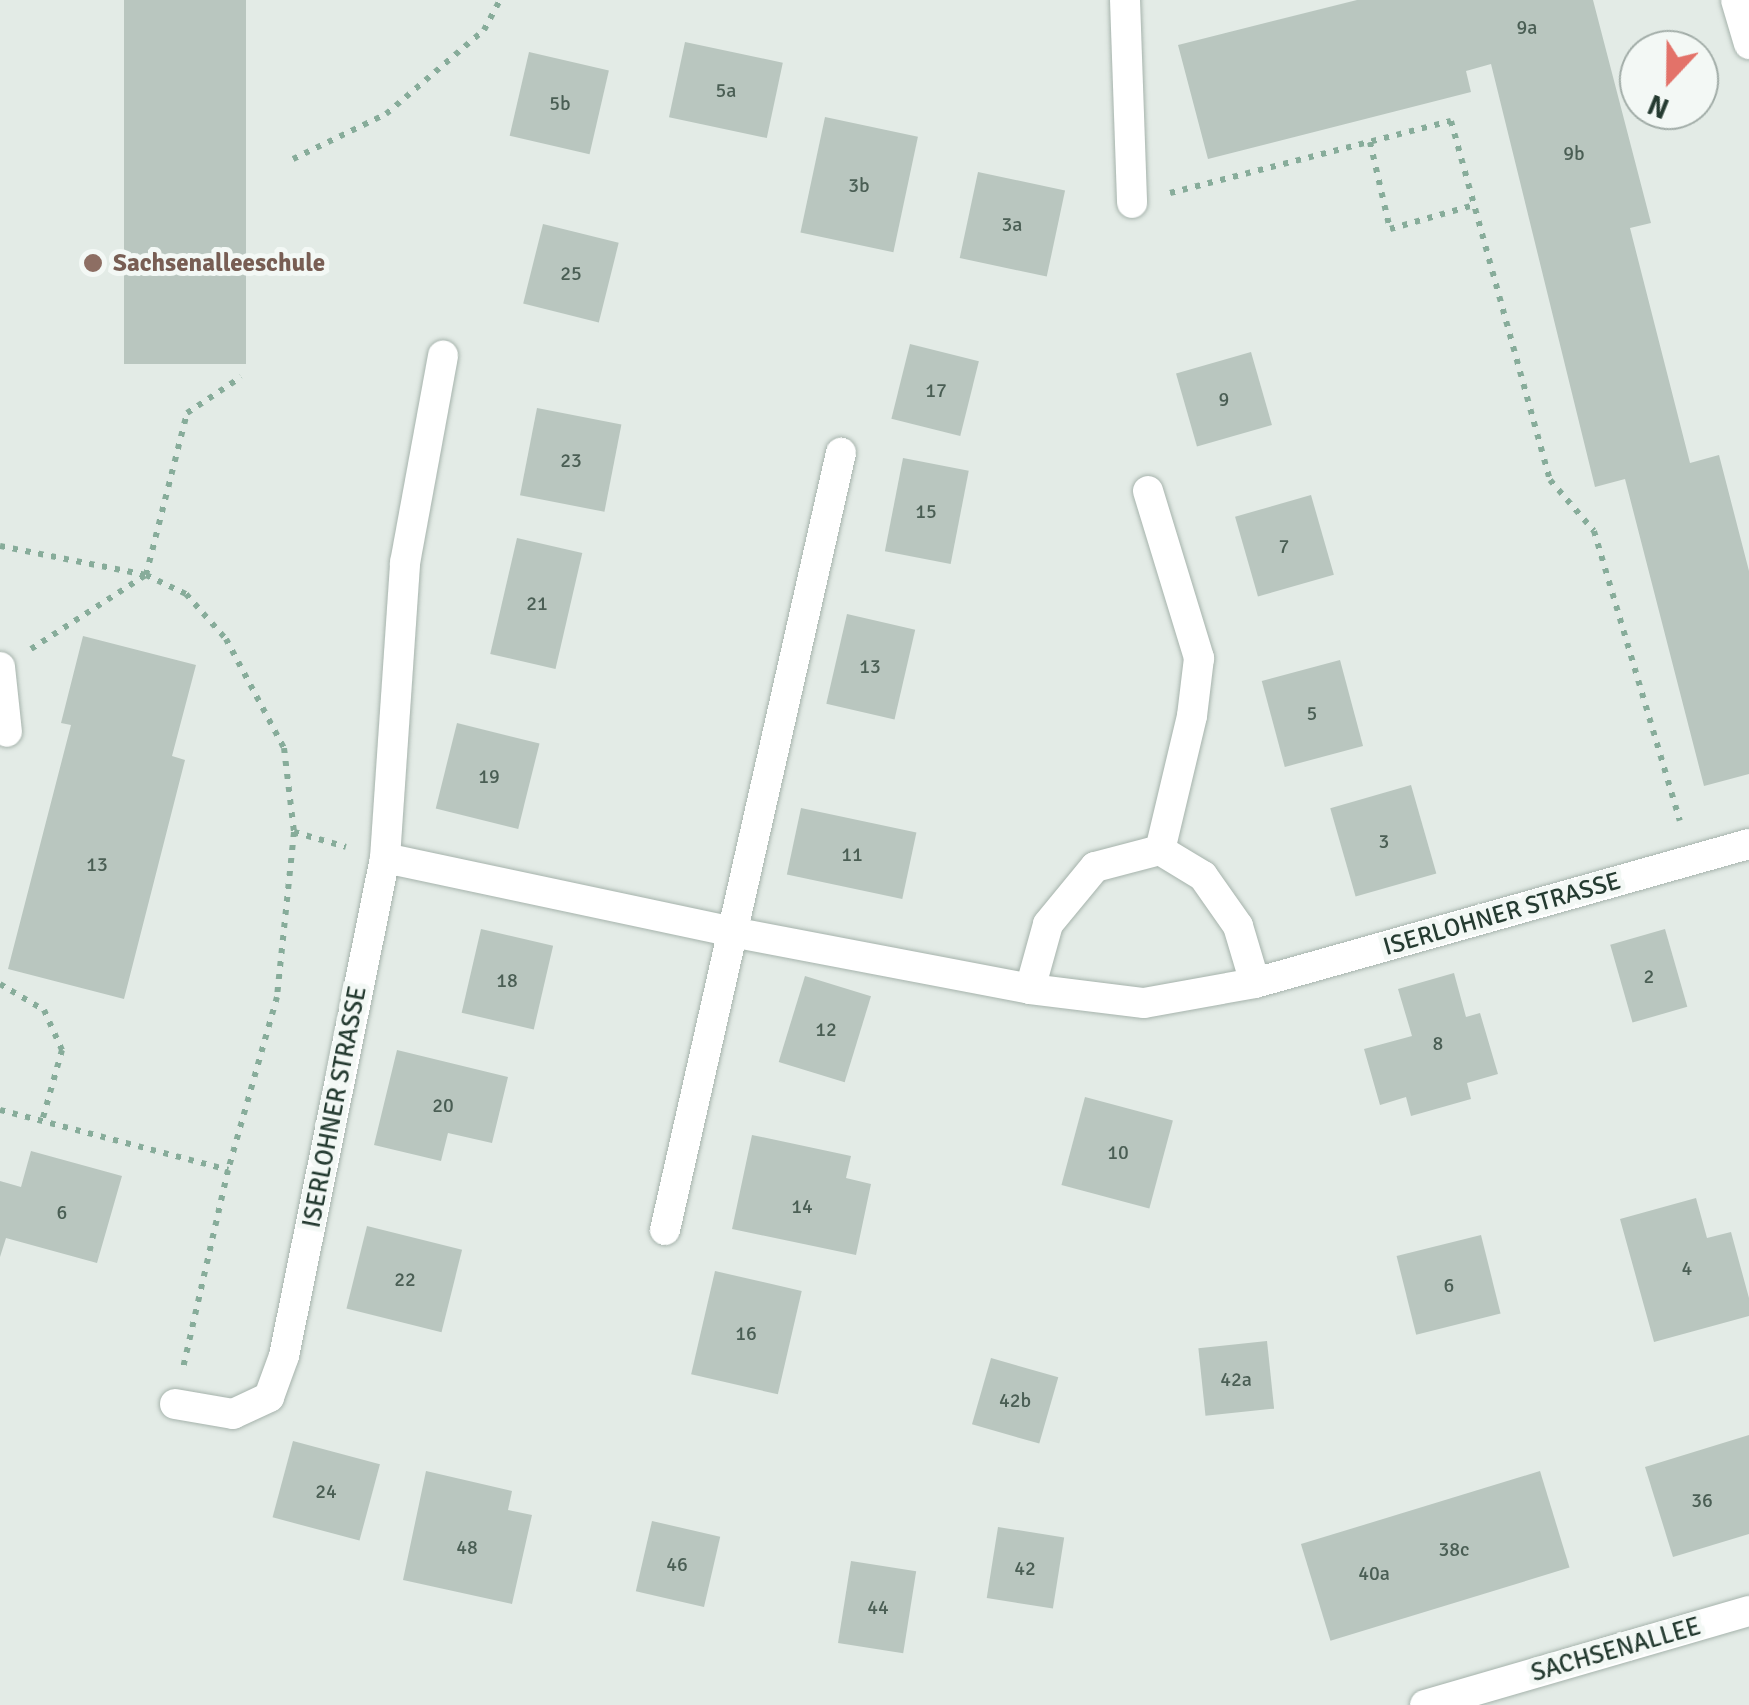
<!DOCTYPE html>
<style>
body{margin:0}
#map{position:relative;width:1749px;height:1705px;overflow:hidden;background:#e3ebe6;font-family:Signika,sans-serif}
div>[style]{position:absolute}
.building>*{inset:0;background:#b9c6bf;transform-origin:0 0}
.path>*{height:6px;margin-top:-3px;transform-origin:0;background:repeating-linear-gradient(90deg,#87ac9a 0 5px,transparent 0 13px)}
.roads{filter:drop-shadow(0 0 2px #a6b3ac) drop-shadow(0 0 2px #a6b3ac)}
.minor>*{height:30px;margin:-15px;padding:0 15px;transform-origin:15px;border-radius:15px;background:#fff}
.dots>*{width:28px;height:28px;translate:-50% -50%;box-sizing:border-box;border:5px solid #f3f8f5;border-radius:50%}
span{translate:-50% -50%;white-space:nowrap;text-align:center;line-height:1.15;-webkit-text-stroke:10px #f3f8f5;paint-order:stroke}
.number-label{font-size:20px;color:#4a5e54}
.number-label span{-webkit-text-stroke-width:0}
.education-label{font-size:25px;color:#785e54;font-weight:700}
.left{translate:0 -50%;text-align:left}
.street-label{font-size:25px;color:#253b31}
.north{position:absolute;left:1619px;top:30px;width:100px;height:100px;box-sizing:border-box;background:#f3f8f5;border:2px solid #a1aca7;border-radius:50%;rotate:202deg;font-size:28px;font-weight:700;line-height:40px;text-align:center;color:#253b31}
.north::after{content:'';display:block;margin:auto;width:35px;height:45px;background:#e37269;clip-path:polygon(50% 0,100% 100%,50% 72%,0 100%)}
</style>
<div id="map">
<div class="building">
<i style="left:124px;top:0;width:122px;height:364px"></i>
<i style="clip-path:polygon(1357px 0,1593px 0,1651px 223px,1630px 228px,1690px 463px,1719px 455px,1749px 571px,1749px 774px,1704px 786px,1625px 479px,1595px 487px,1491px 64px,1466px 71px,1471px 92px,1208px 159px,1178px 45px)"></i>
<i style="left:685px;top:42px;width:100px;height:77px;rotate:12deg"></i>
<i style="left:529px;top:52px;width:82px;height:86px;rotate:13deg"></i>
<i style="left:825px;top:117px;width:95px;height:118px;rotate:12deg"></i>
<i style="left:978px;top:172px;width:89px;height:88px;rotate:12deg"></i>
<i style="left:543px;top:224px;width:78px;height:82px;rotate:14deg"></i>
<i style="left:910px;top:344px;width:71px;height:77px;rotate:14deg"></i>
<i style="left:1251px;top:352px;width:76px;height:78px;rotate:74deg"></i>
<i style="left:537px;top:408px;width:86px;height:89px;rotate:11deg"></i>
<i style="left:903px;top:458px;width:67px;height:95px;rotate:11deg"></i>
<i style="left:1311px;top:495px;width:83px;height:79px;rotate:74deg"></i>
<i style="left:517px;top:538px;width:67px;height:119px;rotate:13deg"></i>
<i style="left:847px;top:614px;width:70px;height:92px;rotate:13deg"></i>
<i style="clip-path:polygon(83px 636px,196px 665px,172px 756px,185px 760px,124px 999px,8px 969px,71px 725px,61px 723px)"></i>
<i style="left:1340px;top:660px;width:89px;height:81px;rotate:75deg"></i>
<i style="left:457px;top:723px;width:85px;height:88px;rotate:14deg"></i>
<i style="left:1411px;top:785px;width:92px;height:84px;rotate:74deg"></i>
<i style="left:801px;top:808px;width:118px;height:68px;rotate:12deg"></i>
<i style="left:481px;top:929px;width:74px;height:86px;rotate:13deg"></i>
<i style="left:1665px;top:929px;width:81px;height:57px;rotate:74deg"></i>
<i style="clip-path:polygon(1454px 973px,1466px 1017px,1480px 1013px,1498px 1074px,1467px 1083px,1471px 1099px,1411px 1116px,1406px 1097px,1380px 1105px,1364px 1049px,1412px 1036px,1398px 989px)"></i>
<i style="left:805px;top:976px;width:69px;height:90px;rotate:17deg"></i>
<i style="clip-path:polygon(397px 1050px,508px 1077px,492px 1143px,448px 1133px,441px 1161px,374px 1145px)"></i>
<i style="left:1085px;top:1097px;width:91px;height:91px;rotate:15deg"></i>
<i style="clip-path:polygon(752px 1135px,851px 1156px,846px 1178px,871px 1184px,856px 1255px,732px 1229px)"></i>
<i style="clip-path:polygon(31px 1151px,122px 1176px,97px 1263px,6px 1238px,0 1257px,0 1181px,21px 1187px)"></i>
<i style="clip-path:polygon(1696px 1198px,1707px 1238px,1731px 1232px,1749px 1298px,1749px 1316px,1654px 1342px,1620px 1219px)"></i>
<i style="left:367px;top:1226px;width:98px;height:85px;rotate:14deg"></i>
<i style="left:1481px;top:1235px;width:81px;height:87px;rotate:76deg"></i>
<i style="left:715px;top:1271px;width:89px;height:106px;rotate:13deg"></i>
<i style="left:1267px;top:1341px;width:68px;height:69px;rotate:84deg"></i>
<i style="left:991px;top:1358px;width:70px;height:69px;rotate:16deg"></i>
<i style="clip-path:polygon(1749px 1435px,1749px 1534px,1673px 1557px,1645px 1467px)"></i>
<i style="left:293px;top:1441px;width:90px;height:79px;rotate:15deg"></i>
<i style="clip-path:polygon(426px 1471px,512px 1491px,508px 1510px,532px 1515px,512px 1604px,403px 1580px)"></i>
<i style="left:1540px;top:1471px;width:101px;height:250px;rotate:73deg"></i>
<i style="left:652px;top:1521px;width:70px;height:72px;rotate:13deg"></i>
<i style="left:998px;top:1527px;width:67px;height:72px;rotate:9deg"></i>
<i style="left:851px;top:1561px;width:66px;height:83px;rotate:9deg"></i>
</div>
<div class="path">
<i style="left:1370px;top:142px;width:89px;rotate:77.1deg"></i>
<i style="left:1390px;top:229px;width:87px;rotate:-15.9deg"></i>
<i style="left:293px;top:159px;width:103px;rotate:-25.8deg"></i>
<i style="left:386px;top:114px;width:129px;rotate:-40.6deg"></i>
<i style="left:484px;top:30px;width:34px;rotate:-62deg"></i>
<i style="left:1170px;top:193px;width:290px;rotate:-14.4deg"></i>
<i style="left:1451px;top:121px;width:372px;rotate:74.6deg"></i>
<i style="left:1550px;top:480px;width:67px;rotate:49.2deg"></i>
<i style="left:1594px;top:531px;width:302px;rotate:73.5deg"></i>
<i style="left:0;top:546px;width:149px;rotate:11.2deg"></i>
<i style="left:146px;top:575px;width:44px;rotate:25.4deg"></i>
<i style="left:186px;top:594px;width:60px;rotate:48.4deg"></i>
<i style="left:226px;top:639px;width:123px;rotate:62deg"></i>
<i style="left:284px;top:748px;width:85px;rotate:83.2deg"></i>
<i style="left:294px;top:832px;width:166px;rotate:95.9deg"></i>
<i style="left:277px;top:997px;width:180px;rotate:105.8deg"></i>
<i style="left:228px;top:1170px;width:203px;rotate:102.8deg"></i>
<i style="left:31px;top:649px;width:137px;rotate:-32.8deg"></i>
<i style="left:146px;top:575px;width:167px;rotate:-75.8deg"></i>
<i style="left:187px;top:413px;width:65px;rotate:-33.7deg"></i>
<i style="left:294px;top:832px;width:54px;rotate:16.1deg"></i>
<i style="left:0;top:984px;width:51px;rotate:30.6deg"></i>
<i style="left:44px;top:1010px;width:44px;rotate:65.8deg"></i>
<i style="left:62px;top:1050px;width:74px;rotate:105.7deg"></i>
<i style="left:0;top:1110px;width:236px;rotate:14.7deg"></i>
</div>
<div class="roads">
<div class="minor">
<i style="left:1125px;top:0;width:203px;rotate:88deg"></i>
<i style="left:1736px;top:0;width:46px;rotate:73.5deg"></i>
<i style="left:1148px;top:491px;width:175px;rotate:73deg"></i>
<i style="left:1199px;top:658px;width:58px;rotate:96.9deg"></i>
<i style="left:1192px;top:716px;width:138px;rotate:103.4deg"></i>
<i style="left:0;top:667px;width:65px;rotate:83.9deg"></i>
<i style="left:385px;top:858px;width:296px;rotate:-86.1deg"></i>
<i style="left:405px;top:563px;width:211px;rotate:-79.6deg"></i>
<i style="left:1030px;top:989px;width:67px;rotate:-74.5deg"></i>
<i style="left:1048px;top:924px;width:74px;rotate:-50.5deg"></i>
<i style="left:1095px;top:867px;width:67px;rotate:-14.7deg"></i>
<i style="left:1160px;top:850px;width:50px;rotate:31.2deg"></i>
<i style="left:1203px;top:876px;width:61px;rotate:55deg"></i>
<i style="left:1238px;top:926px;width:59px;rotate:73.4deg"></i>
<i style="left:665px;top:1230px;width:797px;rotate:-77.24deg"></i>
<i style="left:175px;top:1404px;width:59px;rotate:9.8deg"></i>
<i style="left:233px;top:1414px;width:40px;rotate:-25deg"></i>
<i style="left:269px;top:1397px;width:44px;rotate:-69.9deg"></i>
<i style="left:284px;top:1356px;width:508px;rotate:-78.54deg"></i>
<i style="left:385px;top:858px;width:355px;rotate:12deg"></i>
<i style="left:732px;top:932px;width:303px;rotate:10.8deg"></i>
<i style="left:1030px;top:989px;width:115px;rotate:7deg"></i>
<i style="left:1144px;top:1003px;width:113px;rotate:-10.2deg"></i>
<i style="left:1255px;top:983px;width:513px;rotate:-15.72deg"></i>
<i style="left:1425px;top:1705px;width:337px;rotate:-16.2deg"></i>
</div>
</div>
<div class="dots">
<i style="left:93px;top:263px;background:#8d6e63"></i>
</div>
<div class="number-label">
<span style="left:1527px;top:27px">9a</span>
<span style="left:726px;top:90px">5a</span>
<span style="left:560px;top:103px">5b</span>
<span style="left:1574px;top:153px">9b</span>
<span style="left:859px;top:185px">3b</span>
<span style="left:1012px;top:224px">3a</span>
<span style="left:571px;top:273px">25</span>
<span style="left:936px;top:390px">17</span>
<span style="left:1224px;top:399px">9</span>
<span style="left:571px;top:460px">23</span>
<span style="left:926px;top:511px">15</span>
<span style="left:1284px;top:546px">7</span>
<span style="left:537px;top:603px">21</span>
<span style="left:870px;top:666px">13</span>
<span style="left:1312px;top:713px">5</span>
<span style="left:489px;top:776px">19</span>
<span style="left:1384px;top:841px">3</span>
<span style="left:852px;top:854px">11</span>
<span style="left:97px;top:864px">13</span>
<span style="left:1649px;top:976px">2</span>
<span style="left:507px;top:980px">18</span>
<span style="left:826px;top:1029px">12</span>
<span style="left:1438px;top:1043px">8</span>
<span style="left:443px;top:1105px">20</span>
<span style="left:1118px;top:1152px">10</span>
<span style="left:802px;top:1206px">14</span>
<span style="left:62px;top:1212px">6</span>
<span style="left:1687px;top:1268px">4</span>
<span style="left:405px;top:1279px">22</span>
<span style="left:1449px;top:1285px">6</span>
<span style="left:746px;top:1333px">16</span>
<span style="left:1236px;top:1379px">42a</span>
<span style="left:1015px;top:1400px">42b</span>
<span style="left:326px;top:1491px">24</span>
<span style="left:1702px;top:1500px">36</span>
<span style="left:467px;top:1547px">48</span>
<span style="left:1454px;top:1549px">38c</span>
<span style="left:677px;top:1564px">46</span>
<span style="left:1025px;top:1568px">42</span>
<span style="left:1374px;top:1573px">40a</span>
<span style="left:878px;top:1607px">44</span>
</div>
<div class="education-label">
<span class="left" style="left:113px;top:263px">Sachsenalleeschule</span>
</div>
<div class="street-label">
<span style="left:1502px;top:914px;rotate:-16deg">ISERLOHNER STRASSE</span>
<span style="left:335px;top:1107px;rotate:-79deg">ISERLOHNER STRASSE</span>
<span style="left:1616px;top:1650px;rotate:-16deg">SACHSENALLEE</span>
</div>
<div class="north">N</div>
</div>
